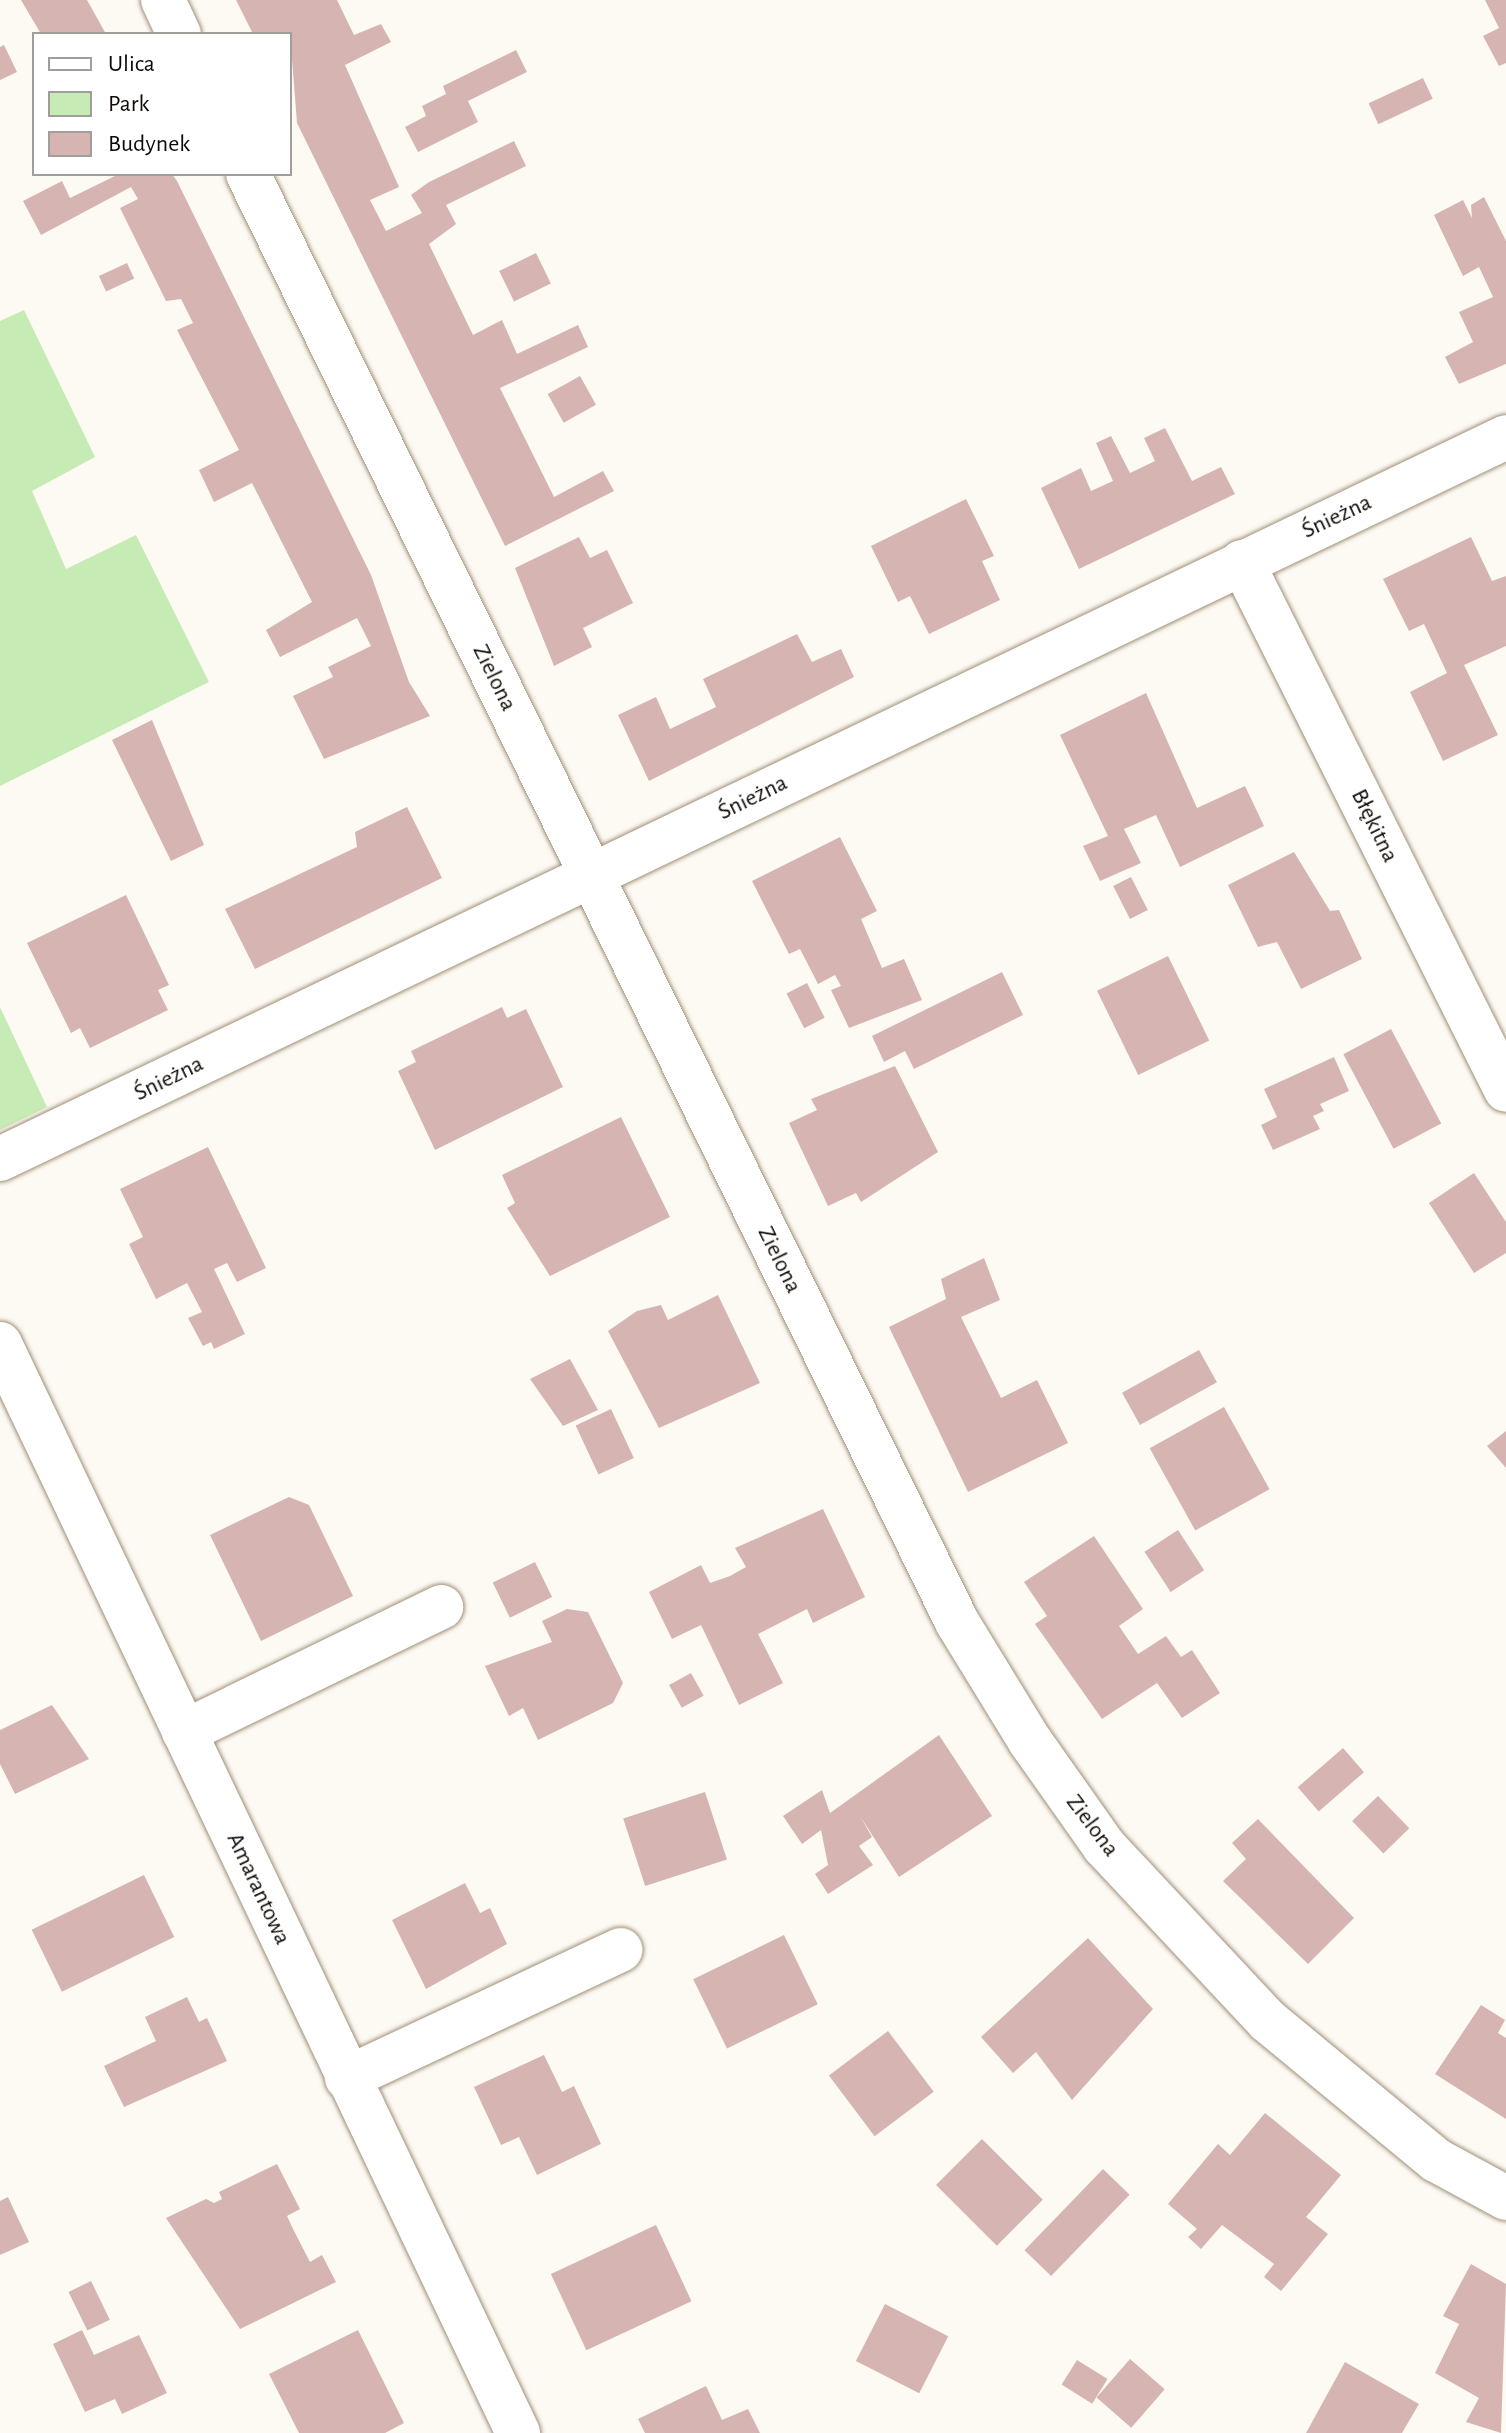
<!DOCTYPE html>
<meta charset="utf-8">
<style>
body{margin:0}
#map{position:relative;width:1506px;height:2433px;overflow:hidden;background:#fdfaf4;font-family:"Alegreya Sans",sans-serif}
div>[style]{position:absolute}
.green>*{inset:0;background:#c7ebb4}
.building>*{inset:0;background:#d6b4b1;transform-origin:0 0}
.roads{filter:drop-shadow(0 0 2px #a08f77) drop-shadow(0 0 2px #a08f77)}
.minor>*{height:44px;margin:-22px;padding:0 22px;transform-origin:22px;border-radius:22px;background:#fff}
span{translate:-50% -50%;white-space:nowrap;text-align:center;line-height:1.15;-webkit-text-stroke:6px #fff;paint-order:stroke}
.street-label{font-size:24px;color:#110a04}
.legend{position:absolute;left:32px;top:32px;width:260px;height:144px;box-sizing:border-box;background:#fff;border:2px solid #a09d9b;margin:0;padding:10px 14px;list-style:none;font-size:24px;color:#110a04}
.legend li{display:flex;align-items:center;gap:16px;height:40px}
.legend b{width:40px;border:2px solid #a09d9b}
</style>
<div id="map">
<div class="green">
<i style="clip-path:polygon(24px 310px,95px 457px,32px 491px,66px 569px,136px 535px,209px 682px,0 786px,0 321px)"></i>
<i style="clip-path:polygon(0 1007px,47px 1107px,0 1130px)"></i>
</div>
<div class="building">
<i style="clip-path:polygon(21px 0,87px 0,106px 34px,41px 34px)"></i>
<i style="clip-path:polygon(236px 0,337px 0,354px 35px,381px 24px,391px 42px,345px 65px,399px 187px,370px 200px,386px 231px,422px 213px,411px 195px,429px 182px,514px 141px,526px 166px,446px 205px,456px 224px,429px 244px,473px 335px,502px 320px,517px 354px,578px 325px,588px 347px,500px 388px,554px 497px,603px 471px,614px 491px,505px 546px,297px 123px,290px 34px,253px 34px)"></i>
<i style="clip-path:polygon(1485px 0,1506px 0,1506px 63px,1499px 66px,1483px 36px,1499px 28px)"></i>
<i style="clip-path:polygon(4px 45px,17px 72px,0 80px,0 47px)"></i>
<i style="clip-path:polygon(516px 50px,527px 72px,468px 101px,478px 122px,418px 152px,405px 127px,426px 116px,422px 106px,446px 94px,443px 86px)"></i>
<i style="left:1423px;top:78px;width:23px;height:60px;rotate:65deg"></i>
<i style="clip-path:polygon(119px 174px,172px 174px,177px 181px,371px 575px,409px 682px,430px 716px,324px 759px,293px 696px,333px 677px,328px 667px,371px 646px,357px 618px,280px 657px,266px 630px,312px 602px,252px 483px,214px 502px,199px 470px,239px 450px,177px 330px,193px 323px,181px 299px,166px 301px,120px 208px,138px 199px,131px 187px,41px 235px,23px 201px,62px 181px,70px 198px)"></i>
<i style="clip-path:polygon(1484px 197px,1506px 241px,1506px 364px,1459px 384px,1445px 357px,1473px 342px,1459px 312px,1493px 297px,1479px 267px,1463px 276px,1434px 215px,1463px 200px,1472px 218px,1471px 205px)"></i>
<i style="left:536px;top:253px;width:34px;height:41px;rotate:64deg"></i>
<i style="left:127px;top:263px;width:17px;height:31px;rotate:65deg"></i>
<i style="left:580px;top:376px;width:33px;height:37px;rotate:61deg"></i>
<i style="clip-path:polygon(1165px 428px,1192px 481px,1221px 467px,1235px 494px,1079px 569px,1041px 488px,1081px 468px,1091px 491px,1113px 481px,1096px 443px,1111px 436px,1130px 473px,1155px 461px,1144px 438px)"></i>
<i style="clip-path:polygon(966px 499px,994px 556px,982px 561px,1000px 600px,929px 634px,910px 596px,898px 602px,871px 546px)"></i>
<i style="clip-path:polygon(579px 537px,590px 558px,607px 550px,633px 603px,583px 628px,592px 647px,554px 666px,515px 568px)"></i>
<i style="clip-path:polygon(1471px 537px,1492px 581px,1506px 576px,1506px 646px,1464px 665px,1498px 735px,1443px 761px,1410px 692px,1447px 673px,1424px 624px,1409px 631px,1383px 579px)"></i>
<i style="clip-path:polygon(797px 634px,812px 662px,841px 649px,854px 677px,649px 781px,618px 715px,656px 697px,670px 729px,716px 707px,703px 679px)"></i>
<i style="clip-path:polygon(1146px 693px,1197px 808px,1245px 786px,1264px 826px,1180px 867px,1156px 815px,1124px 829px,1141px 863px,1100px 881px,1083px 846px,1108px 836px,1060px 735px)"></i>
<i style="clip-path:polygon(152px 720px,204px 845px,171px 861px,112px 740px)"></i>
<i style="clip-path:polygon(407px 807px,442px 878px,255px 969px,225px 909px,357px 847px,355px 832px)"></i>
<i style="clip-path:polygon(840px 837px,877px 911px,861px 919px,882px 968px,904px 959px,922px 1000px,849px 1028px,831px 990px,841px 986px,835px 975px,818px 984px,800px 949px,789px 954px,752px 881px)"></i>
<i style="clip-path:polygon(1294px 852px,1330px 911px,1339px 910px,1362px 959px,1301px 989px,1277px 942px,1258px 947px,1228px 885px)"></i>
<i style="left:1131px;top:877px;width:37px;height:20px;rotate:63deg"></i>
<i style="clip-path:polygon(126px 895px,169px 985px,158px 990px,168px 1010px,90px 1048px,80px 1028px,71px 1033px,27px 943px)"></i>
<i style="left:1168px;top:956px;width:94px;height:79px;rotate:64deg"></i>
<i style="clip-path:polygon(1002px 972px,1023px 1015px,914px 1069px,905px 1051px,884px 1062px,872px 1036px)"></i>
<i style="left:807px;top:983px;width:39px;height:23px;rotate:63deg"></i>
<i style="clip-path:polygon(502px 1007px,507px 1018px,526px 1009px,563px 1087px,435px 1150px,398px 1071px,416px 1062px,411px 1051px)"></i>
<i style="left:1391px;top:1029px;width:107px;height:54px;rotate:62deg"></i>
<i style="clip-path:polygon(1334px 1057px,1349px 1091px,1320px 1104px,1324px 1111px,1313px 1116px,1320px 1129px,1273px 1150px,1261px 1125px,1277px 1117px,1264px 1089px)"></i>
<i style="clip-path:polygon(895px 1066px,938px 1152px,861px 1202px,856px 1193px,828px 1206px,789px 1123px,817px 1110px,811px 1099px)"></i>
<i style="clip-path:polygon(621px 1117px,670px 1217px,550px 1276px,507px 1208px,515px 1203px,502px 1175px)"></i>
<i style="clip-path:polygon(208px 1147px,266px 1268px,237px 1282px,227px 1263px,214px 1269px,245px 1334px,214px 1349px,211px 1342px,203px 1346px,188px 1318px,202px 1312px,187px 1283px,156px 1299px,129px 1244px,143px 1237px,120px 1189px)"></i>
<i style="clip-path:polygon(1474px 1173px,1506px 1222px,1506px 1253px,1474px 1273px,1429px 1203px)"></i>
<i style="clip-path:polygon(984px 1258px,1000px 1300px,961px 1317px,1001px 1398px,1037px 1380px,1068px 1443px,968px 1492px,889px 1327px,946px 1299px,941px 1279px)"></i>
<i style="clip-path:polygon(718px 1295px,760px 1383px,659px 1428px,608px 1331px,637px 1311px,661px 1305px,668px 1320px)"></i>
<i style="left:1199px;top:1350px;width:37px;height:88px;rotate:61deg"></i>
<i style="clip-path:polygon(570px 1359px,598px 1410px,563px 1426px,530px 1379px)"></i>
<i style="left:1224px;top:1407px;width:94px;height:85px;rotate:61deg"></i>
<i style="left:611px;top:1409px;width:54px;height:39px;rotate:65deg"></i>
<i style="clip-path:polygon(1506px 1431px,1506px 1468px,1487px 1446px)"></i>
<i style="clip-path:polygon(289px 1497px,309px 1505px,353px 1596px,261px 1641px,210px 1535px)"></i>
<i style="clip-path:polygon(823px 1509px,865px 1597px,813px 1623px,807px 1609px,758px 1634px,783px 1683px,739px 1705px,701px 1625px,672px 1639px,649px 1592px,701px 1565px,710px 1583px,730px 1576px,746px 1567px,735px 1548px)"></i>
<i style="left:1178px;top:1530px;width:48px;height:40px;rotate:57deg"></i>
<i style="clip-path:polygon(1094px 1536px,1143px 1609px,1119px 1626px,1138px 1654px,1166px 1636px,1181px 1657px,1192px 1650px,1220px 1693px,1182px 1718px,1157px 1683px,1102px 1719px,1035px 1624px,1047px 1616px,1024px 1582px)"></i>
<i style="left:535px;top:1562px;width:39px;height:47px;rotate:64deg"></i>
<i style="clip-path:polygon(567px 1609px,588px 1612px,623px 1683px,613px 1703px,538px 1740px,523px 1708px,509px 1716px,485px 1666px,552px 1642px,542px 1621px)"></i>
<i style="left:691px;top:1673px;width:26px;height:25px;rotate:61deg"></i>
<i style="clip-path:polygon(52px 1705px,89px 1759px,15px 1794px,0 1764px,0 1730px)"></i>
<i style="clip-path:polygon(939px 1735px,992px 1816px,899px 1877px,860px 1816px,872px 1837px,859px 1846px,873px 1865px,828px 1894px,815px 1874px,828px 1865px,821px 1830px,802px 1844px,783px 1816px,822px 1790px,830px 1813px)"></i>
<i style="left:1343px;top:1748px;width:32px;height:60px;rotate:49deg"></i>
<i style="left:705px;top:1792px;width:71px;height:86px;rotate:72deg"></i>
<i style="left:1378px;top:1796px;width:45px;height:36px;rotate:46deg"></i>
<i style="clip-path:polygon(1258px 1819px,1354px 1918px,1308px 1964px,1223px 1881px,1246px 1859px,1232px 1843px)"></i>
<i style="left:144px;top:1875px;width:69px;height:125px;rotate:64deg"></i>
<i style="clip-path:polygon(465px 1883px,480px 1913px,490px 1908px,507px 1944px,426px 1989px,392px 1920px)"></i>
<i style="left:784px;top:1935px;width:77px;height:101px;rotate:64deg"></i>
<i style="clip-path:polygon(1088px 1938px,1153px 2009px,1072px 2100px,1036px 2052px,1013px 2073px,981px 2037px)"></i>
<i style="clip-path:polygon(187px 1997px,199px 2022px,207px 2018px,227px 2061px,124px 2107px,104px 2066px,156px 2041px,145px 2017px)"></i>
<i style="clip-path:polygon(1481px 2005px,1505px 2020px,1498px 2033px,1506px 2038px,1506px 2119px,1435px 2074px)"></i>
<i style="left:888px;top:2031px;width:76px;height:74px;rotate:53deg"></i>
<i style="clip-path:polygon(544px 2055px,562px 2092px,574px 2086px,601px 2144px,537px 2175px,519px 2137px,501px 2145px,474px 2087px)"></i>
<i style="clip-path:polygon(1265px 2113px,1341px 2175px,1306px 2217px,1328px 2234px,1281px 2291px,1264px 2277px,1274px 2264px,1222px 2225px,1201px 2249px,1188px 2237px,1197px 2229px,1168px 2204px,1218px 2144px,1230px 2155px)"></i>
<i style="left:982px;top:2139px;width:86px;height:65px;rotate:45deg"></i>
<i style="clip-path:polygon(277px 2164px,300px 2209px,287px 2216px,293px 2229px,310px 2262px,322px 2255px,336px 2282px,240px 2329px,166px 2218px,206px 2199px,214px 2203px,222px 2199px,219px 2192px)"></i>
<i style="left:1103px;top:2169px;width:37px;height:113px;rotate:44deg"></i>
<i style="clip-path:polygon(8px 2197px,29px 2242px,0 2255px,0 2201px)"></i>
<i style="left:656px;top:2225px;width:84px;height:116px;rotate:65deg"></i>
<i style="clip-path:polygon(1471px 2264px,1506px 2284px,1501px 2433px,1466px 2422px,1479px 2398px,1435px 2373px,1459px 2324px,1443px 2316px)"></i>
<i style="left:91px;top:2281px;width:43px;height:25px;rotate:64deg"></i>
<i style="left:885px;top:2304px;width:71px;height:64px;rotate:27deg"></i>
<i style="clip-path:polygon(82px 2330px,94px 2355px,139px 2335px,167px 2393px,122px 2414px,115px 2399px,85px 2412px,53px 2344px)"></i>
<i style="clip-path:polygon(358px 2330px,404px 2423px,385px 2433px,299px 2433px,269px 2374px)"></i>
<i style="left:1130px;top:2359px;width:46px;height:51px;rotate:41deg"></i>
<i style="left:1077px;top:2360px;width:36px;height:29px;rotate:32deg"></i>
<i style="clip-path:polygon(1345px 2362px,1419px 2404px,1402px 2433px,1306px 2433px)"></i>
<i style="clip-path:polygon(706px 2386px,722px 2420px,748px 2409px,760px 2433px,645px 2433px,638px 2419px)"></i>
</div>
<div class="roads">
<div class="minor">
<i style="left:163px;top:0;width:38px;rotate:65deg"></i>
<i style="left:248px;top:174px;width:1612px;rotate:63.91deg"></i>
<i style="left:957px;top:1622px;width:140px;rotate:58.5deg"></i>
<i style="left:1030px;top:1741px;width:128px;rotate:54.8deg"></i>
<i style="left:1104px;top:1846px;width:240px;rotate:46.9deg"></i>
<i style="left:1268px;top:2021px;width:218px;rotate:39.6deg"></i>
<i style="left:1436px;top:2160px;width:80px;rotate:28.5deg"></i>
<i style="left:1242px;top:562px;width:590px;rotate:63.43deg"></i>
<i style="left:0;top:1159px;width:1670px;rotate:-25.61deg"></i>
<i style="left:0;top:1344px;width:1206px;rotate:64.56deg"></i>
<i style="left:184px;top:1732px;width:286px;rotate:-25.9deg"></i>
<i style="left:347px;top:2078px;width:302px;rotate:-25.1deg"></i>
</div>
</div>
<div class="street-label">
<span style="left:1337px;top:517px;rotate:-25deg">Śnieżna</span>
<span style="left:494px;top:678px;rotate:64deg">Zielona</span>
<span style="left:753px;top:798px;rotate:-26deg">Śnieżna</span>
<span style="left:1374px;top:826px;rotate:64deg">Błękitna</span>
<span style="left:169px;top:1079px;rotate:-26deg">Śnieżna</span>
<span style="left:779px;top:1260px;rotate:64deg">Zielona</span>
<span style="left:1092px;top:1826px;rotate:53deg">Zielona</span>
<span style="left:258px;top:1889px;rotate:65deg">Amarantowa</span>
</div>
<ul class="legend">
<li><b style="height:10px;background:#fff"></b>Ulica</li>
<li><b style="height:22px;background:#c7ebb4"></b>Park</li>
<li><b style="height:22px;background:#d6b4b1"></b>Budynek</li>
</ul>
</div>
